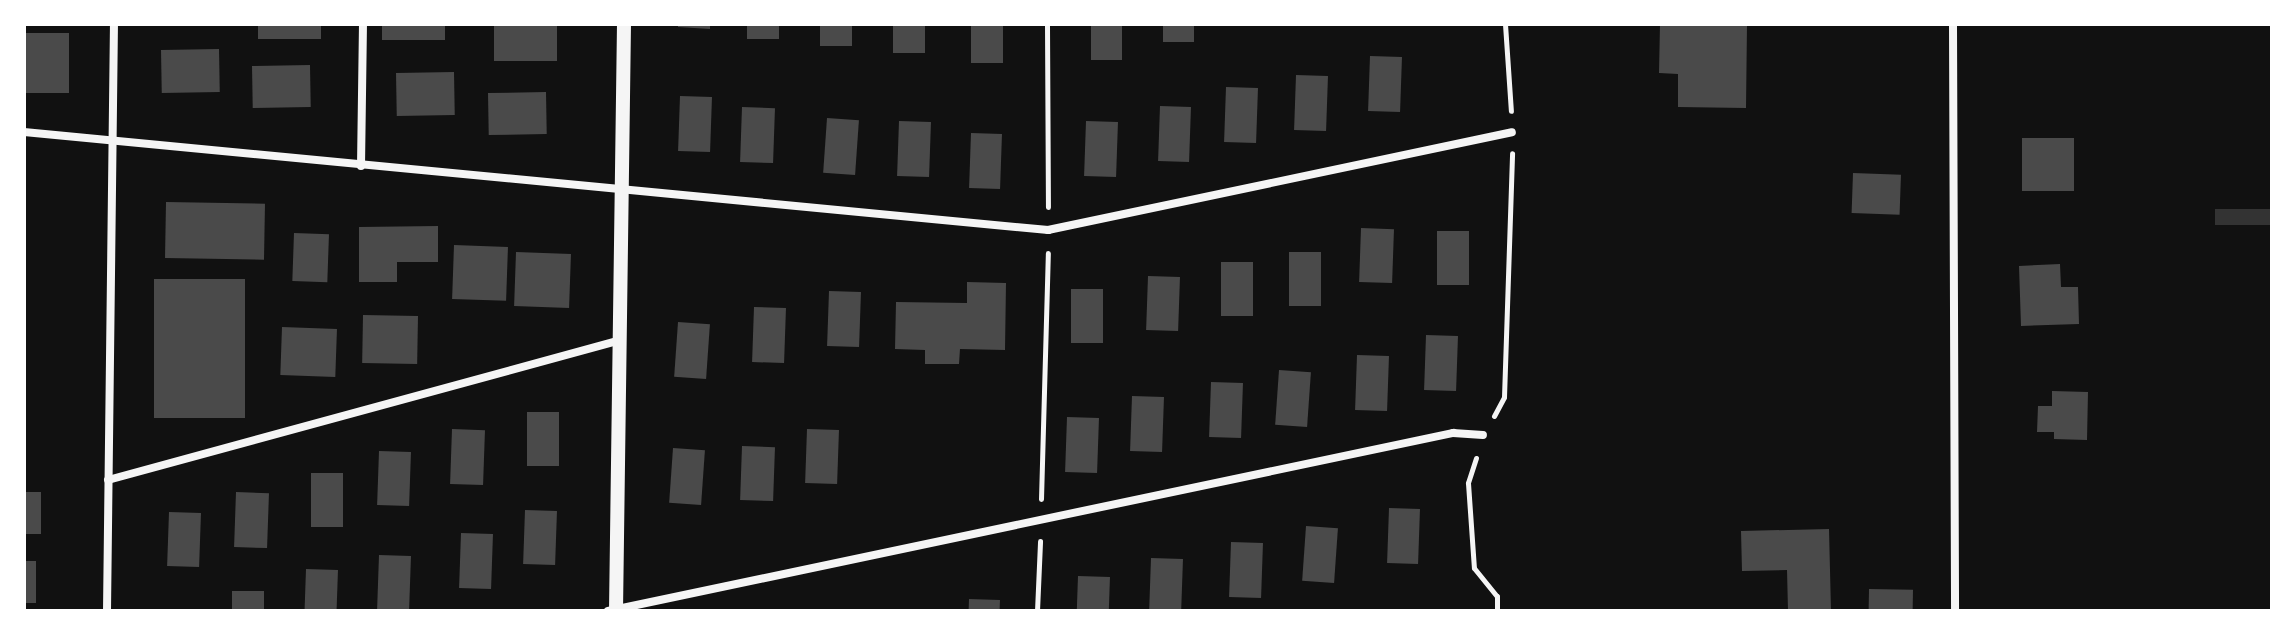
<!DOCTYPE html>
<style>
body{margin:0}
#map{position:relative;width:2296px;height:635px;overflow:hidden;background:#111;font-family:Ubuntu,sans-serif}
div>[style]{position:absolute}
.water>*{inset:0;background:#333;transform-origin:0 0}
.building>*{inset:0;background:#4a4a4a;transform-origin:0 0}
.path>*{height:5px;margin:-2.5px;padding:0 2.5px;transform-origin:2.5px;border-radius:2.5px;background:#f5f5f5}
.minor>*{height:8px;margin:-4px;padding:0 4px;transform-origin:4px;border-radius:4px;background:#f5f5f5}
.tertiary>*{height:14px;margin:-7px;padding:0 7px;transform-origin:7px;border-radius:7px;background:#f5f5f5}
span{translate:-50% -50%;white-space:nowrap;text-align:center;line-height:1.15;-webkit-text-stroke:7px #fff;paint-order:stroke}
.frame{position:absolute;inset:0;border:26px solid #fff;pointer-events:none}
</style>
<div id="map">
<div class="water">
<i style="left:2272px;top:209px;width:16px;height:57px;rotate:90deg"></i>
</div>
<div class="building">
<i style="left:258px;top:24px;width:63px;height:15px"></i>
<i style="left:382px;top:24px;width:63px;height:16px"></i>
<i style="left:494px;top:24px;width:63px;height:37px"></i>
<i style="clip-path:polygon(678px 24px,710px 24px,710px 29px,678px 27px)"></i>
<i style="left:747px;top:24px;width:32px;height:15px"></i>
<i style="left:820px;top:24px;width:32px;height:22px"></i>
<i style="left:893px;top:24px;width:32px;height:29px"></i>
<i style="left:971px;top:24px;width:32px;height:39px"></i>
<i style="left:1091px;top:24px;width:31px;height:36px"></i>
<i style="left:1163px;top:24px;width:31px;height:18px"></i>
<i style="clip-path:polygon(1660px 24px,1747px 25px,1746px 108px,1678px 107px,1678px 74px,1659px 73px)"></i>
<i style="left:24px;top:33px;width:45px;height:60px"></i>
<i style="left:219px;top:49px;width:43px;height:58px;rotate:89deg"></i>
<i style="left:1370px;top:56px;width:32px;height:55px;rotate:2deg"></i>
<i style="left:310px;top:65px;width:42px;height:58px;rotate:89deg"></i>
<i style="left:454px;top:72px;width:43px;height:58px;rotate:89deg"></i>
<i style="left:1296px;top:75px;width:32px;height:55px;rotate:2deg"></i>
<i style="left:1226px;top:87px;width:32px;height:55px;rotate:2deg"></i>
<i style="left:546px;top:92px;width:42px;height:58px;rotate:89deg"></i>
<i style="left:680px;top:96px;width:32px;height:55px;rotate:2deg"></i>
<i style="left:1160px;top:106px;width:31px;height:55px;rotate:2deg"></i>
<i style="left:742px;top:107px;width:33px;height:55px;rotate:2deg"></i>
<i style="left:827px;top:118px;width:32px;height:55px;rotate:4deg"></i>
<i style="left:899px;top:121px;width:32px;height:55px;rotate:2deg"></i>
<i style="left:1086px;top:121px;width:32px;height:55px;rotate:2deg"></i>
<i style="left:971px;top:133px;width:31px;height:55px;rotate:2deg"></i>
<i style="left:2022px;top:138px;width:52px;height:53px"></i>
<i style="left:1853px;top:173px;width:48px;height:40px;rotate:2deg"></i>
<i style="left:166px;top:202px;width:99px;height:56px;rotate:1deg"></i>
<i style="clip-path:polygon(438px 226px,438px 262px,397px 262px,397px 282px,359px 282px,359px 227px)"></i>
<i style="left:1361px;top:228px;width:33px;height:54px;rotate:2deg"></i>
<i style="left:1437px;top:231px;width:32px;height:54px"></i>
<i style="left:294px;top:233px;width:35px;height:48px;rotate:2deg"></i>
<i style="left:454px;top:245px;width:54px;height:54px;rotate:2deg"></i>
<i style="left:516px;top:252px;width:55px;height:54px;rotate:2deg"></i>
<i style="left:1289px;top:252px;width:32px;height:54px"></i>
<i style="left:1221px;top:262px;width:32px;height:54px"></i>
<i style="clip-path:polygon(2060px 264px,2061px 287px,2078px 287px,2079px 324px,2021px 326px,2019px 266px)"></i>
<i style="left:1148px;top:276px;width:32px;height:54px;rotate:2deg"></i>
<i style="left:154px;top:279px;width:91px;height:139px"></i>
<i style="clip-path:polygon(967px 282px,1006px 283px,1005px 350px,960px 349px,959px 364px,925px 364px,925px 350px,895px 349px,896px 302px,967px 303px)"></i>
<i style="left:1071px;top:289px;width:32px;height:54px"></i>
<i style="left:829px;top:291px;width:32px;height:55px;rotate:2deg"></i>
<i style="left:754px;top:307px;width:32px;height:55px;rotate:2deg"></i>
<i style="left:363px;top:315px;width:55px;height:48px;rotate:1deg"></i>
<i style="left:678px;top:322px;width:32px;height:55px;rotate:4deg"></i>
<i style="left:282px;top:327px;width:55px;height:48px;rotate:2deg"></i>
<i style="left:1426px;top:335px;width:32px;height:55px;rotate:2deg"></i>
<i style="left:1357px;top:355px;width:32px;height:55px;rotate:2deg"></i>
<i style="left:1279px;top:370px;width:32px;height:55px;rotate:4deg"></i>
<i style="left:1211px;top:382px;width:32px;height:55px;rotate:2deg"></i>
<i style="clip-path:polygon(2052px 391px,2088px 392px,2087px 440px,2054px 439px,2054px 432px,2037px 432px,2038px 406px,2052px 406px)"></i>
<i style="left:1132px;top:396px;width:32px;height:55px;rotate:2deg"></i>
<i style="left:527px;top:412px;width:32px;height:54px"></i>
<i style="left:1067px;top:417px;width:32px;height:55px;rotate:2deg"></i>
<i style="left:452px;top:429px;width:33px;height:55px;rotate:2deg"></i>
<i style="left:807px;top:429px;width:32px;height:54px;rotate:2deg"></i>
<i style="left:742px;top:446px;width:33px;height:54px;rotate:2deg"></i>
<i style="left:673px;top:448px;width:32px;height:55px;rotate:4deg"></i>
<i style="left:379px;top:451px;width:32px;height:54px;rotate:2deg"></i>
<i style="left:311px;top:473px;width:32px;height:54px"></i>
<i style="left:24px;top:492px;width:17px;height:42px"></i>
<i style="left:236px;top:492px;width:33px;height:55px;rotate:2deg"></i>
<i style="left:1389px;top:508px;width:31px;height:55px;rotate:2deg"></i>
<i style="left:525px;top:510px;width:32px;height:54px;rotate:2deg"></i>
<i style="left:169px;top:512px;width:32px;height:54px;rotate:2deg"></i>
<i style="left:1306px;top:526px;width:32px;height:55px;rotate:4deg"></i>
<i style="clip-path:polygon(1829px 529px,1831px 611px,1788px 611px,1787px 570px,1742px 571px,1741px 531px)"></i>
<i style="left:461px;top:533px;width:32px;height:55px;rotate:2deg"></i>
<i style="left:1231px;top:542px;width:32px;height:55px;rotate:2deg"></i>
<i style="left:379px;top:555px;width:32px;height:55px;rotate:2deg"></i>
<i style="left:1151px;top:558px;width:32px;height:53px;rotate:2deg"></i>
<i style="left:24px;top:561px;width:12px;height:42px"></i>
<i style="left:306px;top:569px;width:32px;height:42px;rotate:2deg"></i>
<i style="left:1078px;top:576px;width:32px;height:35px;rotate:2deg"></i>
<i style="left:1869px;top:589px;width:44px;height:22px;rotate:1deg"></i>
<i style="left:232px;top:591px;width:32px;height:20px"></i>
<i style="left:969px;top:599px;width:31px;height:12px;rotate:2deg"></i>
</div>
<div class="path">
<i style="left:1047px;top:24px;width:183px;rotate:89.7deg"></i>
<i style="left:1505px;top:24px;width:87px;rotate:86.1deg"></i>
<i style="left:1494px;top:416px;width:21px;rotate:-62deg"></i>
<i style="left:1504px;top:397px;width:244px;rotate:-88.1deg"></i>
<i style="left:1476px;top:458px;width:26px;rotate:108deg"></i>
<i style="left:1468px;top:483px;width:85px;rotate:86deg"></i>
<i style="left:1474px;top:568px;width:36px;rotate:51deg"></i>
<i style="left:1497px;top:596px;width:15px;rotate:90deg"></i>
<i style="left:1041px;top:499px;width:246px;rotate:-88.4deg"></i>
<i style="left:1037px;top:611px;width:70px;rotate:-87.5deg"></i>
</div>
<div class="minor">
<i style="left:1953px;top:24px;width:587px;rotate:89.8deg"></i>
<i style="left:24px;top:132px;width:1029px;rotate:5.47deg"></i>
<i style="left:1048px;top:230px;width:474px;rotate:-11.9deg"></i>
<i style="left:361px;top:166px;width:142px;rotate:-89.2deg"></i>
<i style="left:108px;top:480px;width:532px;rotate:-15.26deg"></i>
<i style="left:107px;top:611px;width:587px;rotate:-89.32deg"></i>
<i style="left:608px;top:611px;width:864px;rotate:-11.9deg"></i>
<i style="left:1453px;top:433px;width:30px;rotate:4deg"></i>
</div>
<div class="tertiary">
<i style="left:616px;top:611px;width:587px;rotate:-89.22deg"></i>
</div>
<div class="frame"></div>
</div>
